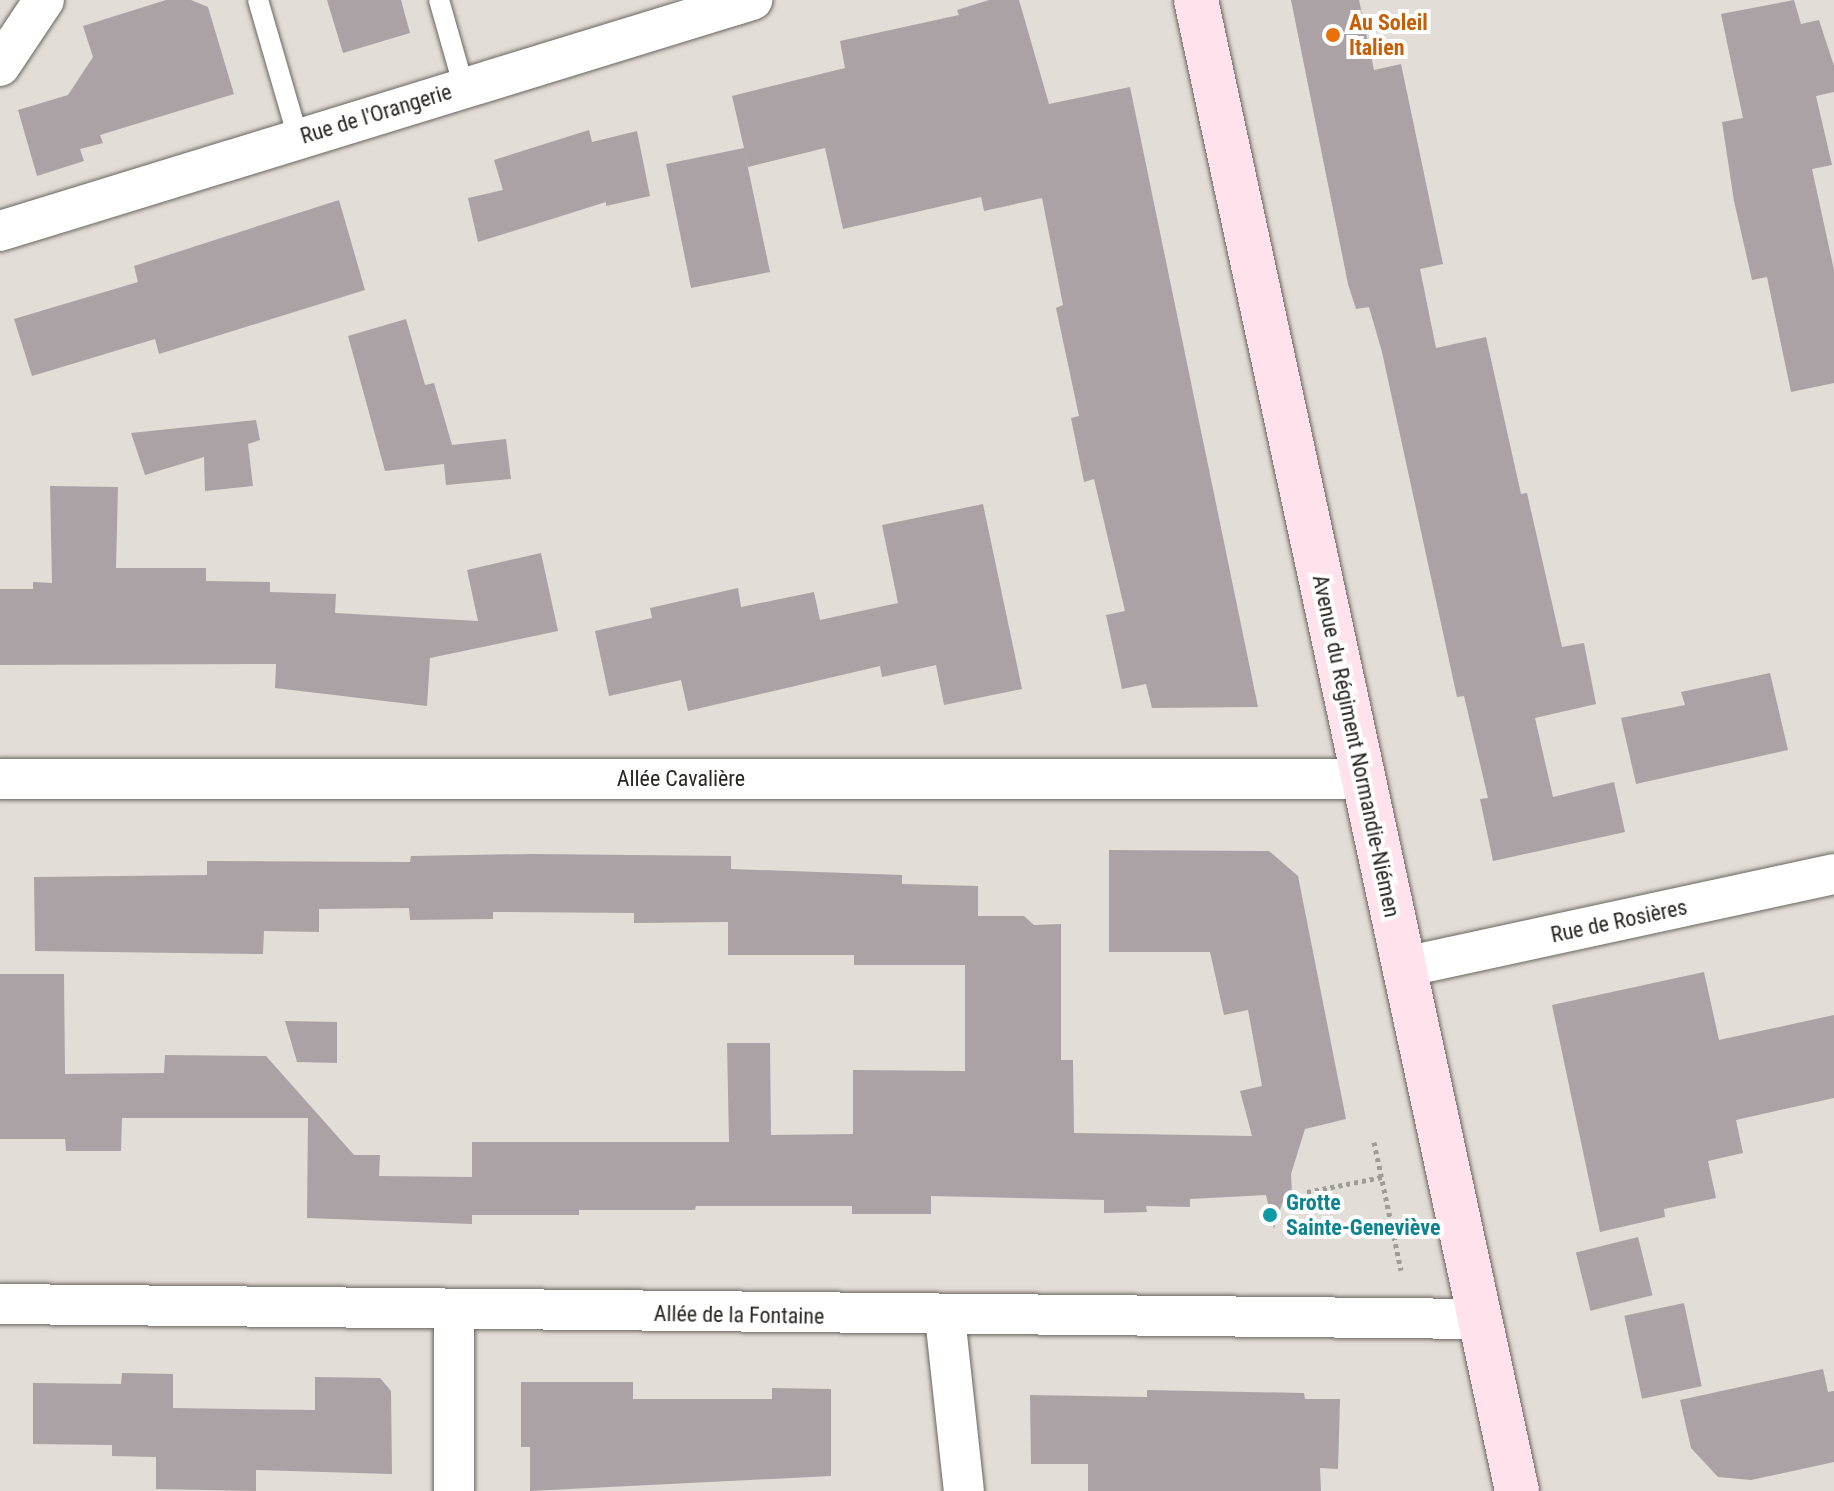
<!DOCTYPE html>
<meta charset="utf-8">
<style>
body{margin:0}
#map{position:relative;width:1834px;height:1491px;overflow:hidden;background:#e3ddd7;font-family:"Roboto Condensed",sans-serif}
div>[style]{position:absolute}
.building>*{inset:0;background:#aaa2a5;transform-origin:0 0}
.path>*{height:5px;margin-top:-2.5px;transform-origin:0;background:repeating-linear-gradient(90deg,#9f9b96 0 4px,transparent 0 8px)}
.roads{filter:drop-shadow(0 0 2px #6a655f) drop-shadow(0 0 2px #6a655f)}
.lane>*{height:20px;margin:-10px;padding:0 10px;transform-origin:10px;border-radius:10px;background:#fff}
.street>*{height:40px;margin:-20px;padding:0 20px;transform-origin:20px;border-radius:20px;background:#fff}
.secondary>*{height:44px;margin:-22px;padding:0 22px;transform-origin:22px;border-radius:22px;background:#ffe2eb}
.dots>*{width:22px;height:22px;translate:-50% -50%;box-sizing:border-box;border:4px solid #fff;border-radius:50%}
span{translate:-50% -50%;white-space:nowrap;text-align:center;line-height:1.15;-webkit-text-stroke:8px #fff;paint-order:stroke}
.food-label{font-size:22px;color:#c56008;font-weight:700}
.left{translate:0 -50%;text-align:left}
.street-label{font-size:22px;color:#292724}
.culture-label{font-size:22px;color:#0d838f;font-weight:700}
</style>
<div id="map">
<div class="building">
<i style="clip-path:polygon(166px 0,191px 0,208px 7px,234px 94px,100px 135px,103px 143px,80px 149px,84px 161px,37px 176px,18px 110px,68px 95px,93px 57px,83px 26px)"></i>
<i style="clip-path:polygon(327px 0,401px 0,410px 33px,343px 53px)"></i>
<i style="clip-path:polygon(989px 0,1019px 0,1049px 104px,1130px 87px,1258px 707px,1152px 708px,1146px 684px,1122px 689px,1106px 615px,1125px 611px,1094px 479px,1084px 482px,1071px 418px,1079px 416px,1056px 308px,1063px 305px,1042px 198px,984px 211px,981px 197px,843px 229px,825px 148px,748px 167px,745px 154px,770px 272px,691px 288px,666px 164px,744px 148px,732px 96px,845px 68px,840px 41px,959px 15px,957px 10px)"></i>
<i style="clip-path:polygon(1291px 0,1359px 0,1374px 70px,1401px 64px,1443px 264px,1420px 269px,1436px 348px,1486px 337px,1521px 494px,1527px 493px,1562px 647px,1584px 643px,1596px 704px,1535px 718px,1553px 797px,1614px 782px,1625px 832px,1493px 861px,1480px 799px,1488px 798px,1464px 696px,1457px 697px,1382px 352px,1369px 307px,1356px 309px,1348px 284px)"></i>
<i style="clip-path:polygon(1794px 0,1801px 24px,1819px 20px,1834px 66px,1834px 92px,1816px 96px,1832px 165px,1812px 169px,1834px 270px,1834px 383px,1791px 392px,1767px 277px,1752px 280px,1734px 201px,1722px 122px,1743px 118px,1721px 14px)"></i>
<i style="clip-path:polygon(589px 130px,592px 142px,637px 131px,650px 196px,606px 206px,606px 202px,478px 242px,468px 198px,503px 190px,494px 160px)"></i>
<i style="clip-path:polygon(339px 200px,365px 290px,159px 354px,155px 339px,32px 376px,14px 319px,138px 282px,134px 266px)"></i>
<i style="clip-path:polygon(406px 319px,425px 385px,434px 383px,452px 445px,506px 439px,511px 479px,446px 485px,444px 464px,385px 471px,348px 336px)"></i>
<i style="clip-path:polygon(256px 420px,260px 440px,248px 444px,253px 486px,205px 491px,204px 457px,145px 475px,131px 433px)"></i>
<i style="clip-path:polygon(50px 486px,118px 487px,116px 568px,206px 568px,206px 581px,270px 582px,270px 592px,336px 594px,335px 613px,478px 621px,467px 570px,541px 553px,558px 631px,430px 658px,427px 706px,275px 688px,276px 664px,0 665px,0 589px,33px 589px,33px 582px,52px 583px)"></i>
<i style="clip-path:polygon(983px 504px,1022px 689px,944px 705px,936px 665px,882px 677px,880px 666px,688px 711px,681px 680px,609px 696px,595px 631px,652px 618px,650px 608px,738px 588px,741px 607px,814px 592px,820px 620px,898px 603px,882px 525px)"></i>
<i style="clip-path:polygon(1770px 673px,1788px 750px,1636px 784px,1621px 718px,1685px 705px,1681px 692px)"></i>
<i style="clip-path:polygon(1109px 850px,1269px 851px,1298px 876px,1346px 1119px,1305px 1129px,1291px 1174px,1292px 1193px,1285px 1194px,1274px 1229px,1266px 1195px,1190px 1199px,1190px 1207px,1146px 1206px,1147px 1212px,1104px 1213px,1104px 1200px,931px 1196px,931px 1214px,852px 1214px,852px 1206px,696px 1206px,695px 1210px,579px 1210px,579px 1215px,472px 1215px,472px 1224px,307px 1218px,308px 1118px,122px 1118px,121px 1151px,66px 1151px,65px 1139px,0 1139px,0 974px,64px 974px,65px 1074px,164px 1073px,165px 1055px,266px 1056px,354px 1155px,380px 1155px,379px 1176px,472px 1177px,472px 1142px,729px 1142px,727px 1043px,770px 1043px,771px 1135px,853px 1134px,853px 1070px,965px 1071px,965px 965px,854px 965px,854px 955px,728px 955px,728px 922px,634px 923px,634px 913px,493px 912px,493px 919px,410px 920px,409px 908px,319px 909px,319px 932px,264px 931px,263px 954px,35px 951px,34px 877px,207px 875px,207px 861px,410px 862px,411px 856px,532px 854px,731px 856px,731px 869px,902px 875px,902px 884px,978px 886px,978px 916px,1024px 916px,1034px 925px,1061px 924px,1061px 1060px,1073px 1060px,1074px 1133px,1252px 1136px,1240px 1091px,1262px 1086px,1248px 1010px,1224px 1015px,1210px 952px,1109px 952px)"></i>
<i style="clip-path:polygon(1704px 972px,1719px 1040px,1834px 1015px,1834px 1098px,1736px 1120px,1743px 1153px,1708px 1161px,1716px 1198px,1664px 1209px,1665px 1217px,1600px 1232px,1552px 1005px)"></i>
<i style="clip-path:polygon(285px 1021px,337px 1022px,337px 1063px,297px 1062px)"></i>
<i style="left:1638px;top:1237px;width:60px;height:64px;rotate:76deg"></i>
<i style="left:1684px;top:1303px;width:85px;height:61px;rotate:78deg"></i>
<i style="clip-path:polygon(1823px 1369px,1828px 1392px,1834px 1391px,1834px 1462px,1751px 1480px,1718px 1477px,1691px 1448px,1680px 1400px)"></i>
<i style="clip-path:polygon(122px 1373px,173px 1374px,173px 1408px,315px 1410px,315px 1377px,380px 1378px,391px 1391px,392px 1474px,256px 1470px,256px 1491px,156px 1489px,156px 1457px,112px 1456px,112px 1445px,33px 1444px,33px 1383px,121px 1384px)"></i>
<i style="clip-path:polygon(521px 1382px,633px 1382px,633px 1399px,772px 1399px,772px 1388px,831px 1389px,831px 1476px,530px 1491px,530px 1447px,521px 1447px)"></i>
<i style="clip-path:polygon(1147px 1390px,1304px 1393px,1305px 1399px,1340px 1399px,1338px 1469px,1320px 1468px,1321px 1491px,1088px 1491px,1088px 1464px,1031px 1464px,1030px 1395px,1147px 1397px)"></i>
</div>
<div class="path">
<i style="left:1374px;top:1142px;width:131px;rotate:78.1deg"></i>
<i style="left:1307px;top:1192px;width:76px;rotate:-11.3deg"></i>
</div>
<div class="roads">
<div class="lane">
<i style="left:258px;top:0;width:144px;rotate:73.8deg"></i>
<i style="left:439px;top:0;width:91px;rotate:74.1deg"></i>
</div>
<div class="street">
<i style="left:0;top:66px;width:79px;rotate:-56.3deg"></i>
<i style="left:0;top:231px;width:787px;rotate:-17.08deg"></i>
<i style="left:0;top:779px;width:1362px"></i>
<i style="left:1404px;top:967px;width:440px;rotate:-12.2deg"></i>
<i style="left:0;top:1304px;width:1478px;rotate:0.58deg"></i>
<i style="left:454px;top:1312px;width:179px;rotate:90deg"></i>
<i style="left:945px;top:1317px;width:175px;rotate:83.8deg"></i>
</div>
<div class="secondary">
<i style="left:1196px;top:0;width:1525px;rotate:77.85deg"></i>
</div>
</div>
<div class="dots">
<i style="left:1333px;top:35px;background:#e8710a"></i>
<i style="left:1270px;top:1215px;background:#0f9aa8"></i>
</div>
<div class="food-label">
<span class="left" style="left:1349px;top:35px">Au Soleil<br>Italien</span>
</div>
<div class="street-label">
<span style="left:376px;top:114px;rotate:-17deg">Rue de l'Orangerie</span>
<span style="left:1356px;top:746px;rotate:78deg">Avenue du Régiment Normandie-Niémen</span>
<span style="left:681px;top:779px">Allée Cavalière</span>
<span style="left:1619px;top:921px;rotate:-12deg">Rue de Rosières</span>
<span style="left:739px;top:1315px;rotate:1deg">Allée de la Fontaine</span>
</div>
<div class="culture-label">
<span class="left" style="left:1286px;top:1215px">Grotte<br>Sainte-Geneviève</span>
</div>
</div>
